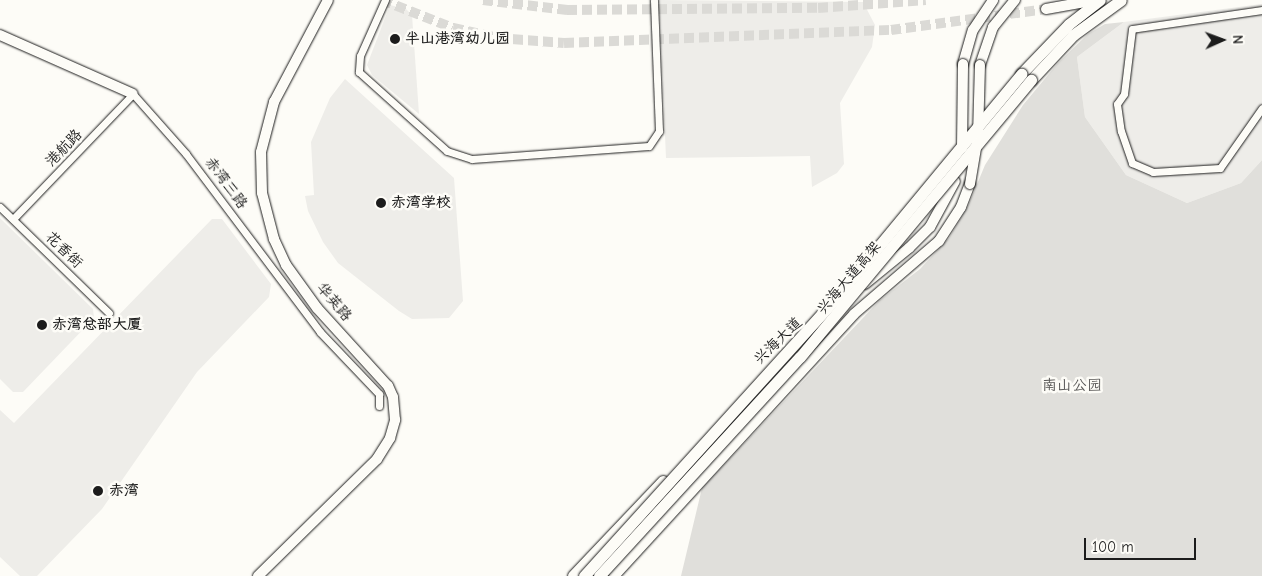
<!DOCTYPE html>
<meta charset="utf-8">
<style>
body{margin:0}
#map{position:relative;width:1262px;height:576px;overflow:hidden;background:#fdfcf7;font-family:"Comic Neue","LXGW WenKai TC",sans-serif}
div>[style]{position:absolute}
.built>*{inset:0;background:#eeede9}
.green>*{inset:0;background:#e0dfdb}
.secondary-tunnel>*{height:10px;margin-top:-5px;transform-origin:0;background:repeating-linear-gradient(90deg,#dbdad6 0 10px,transparent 0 15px)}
.roads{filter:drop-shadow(0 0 1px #1c1c1c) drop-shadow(0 0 1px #1c1c1c)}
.street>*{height:7px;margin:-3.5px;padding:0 3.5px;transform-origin:3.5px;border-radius:3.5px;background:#fdfcf7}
.secondary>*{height:10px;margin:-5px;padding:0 5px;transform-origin:5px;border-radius:5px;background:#fdfcf7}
.primary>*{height:11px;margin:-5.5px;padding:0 5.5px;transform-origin:5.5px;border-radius:5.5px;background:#fdfcf7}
.bridges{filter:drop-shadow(0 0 1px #1c1c1c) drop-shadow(0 0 1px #1c1c1c)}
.secondary-bridge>*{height:10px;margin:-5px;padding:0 5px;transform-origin:5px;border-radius:5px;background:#fdfcf7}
.primary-bridge>*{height:11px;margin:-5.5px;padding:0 5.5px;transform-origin:5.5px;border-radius:5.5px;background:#fdfcf7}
.dots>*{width:14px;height:14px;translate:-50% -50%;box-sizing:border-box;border:2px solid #fdfcf7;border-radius:50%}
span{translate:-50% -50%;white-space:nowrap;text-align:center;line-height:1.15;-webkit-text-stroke:5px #fdfcf7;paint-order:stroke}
.poi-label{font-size:15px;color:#1c1c1c;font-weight:700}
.left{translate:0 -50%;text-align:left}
.street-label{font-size:15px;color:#1c1c1c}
.park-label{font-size:15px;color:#575655}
.north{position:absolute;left:1197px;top:15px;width:50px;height:50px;-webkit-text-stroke:4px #fdfcf7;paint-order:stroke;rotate:88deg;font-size:14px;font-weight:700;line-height:20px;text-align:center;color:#1c1c1c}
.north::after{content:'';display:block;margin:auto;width:18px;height:22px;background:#1c1c1c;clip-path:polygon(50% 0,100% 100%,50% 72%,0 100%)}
.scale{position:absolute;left:1084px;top:538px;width:112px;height:22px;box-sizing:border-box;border:2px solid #1c1c1c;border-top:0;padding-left:6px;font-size:15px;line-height:18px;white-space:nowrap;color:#1c1c1c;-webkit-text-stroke:4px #fdfcf7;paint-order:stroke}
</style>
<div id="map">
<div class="built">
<i style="clip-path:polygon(659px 0,863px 2px,875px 25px,872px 47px,840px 103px,844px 164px,837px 173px,812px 187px,810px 156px,666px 158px)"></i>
<i style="clip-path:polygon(1262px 4px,1262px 160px,1241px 183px,1187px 203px,1126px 175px,1085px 117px,1077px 57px,1124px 22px)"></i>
<i style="clip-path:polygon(390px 5px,406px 9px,412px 15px,419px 114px,372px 75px,367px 65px)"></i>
<i style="clip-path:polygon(345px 79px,454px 178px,463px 301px,449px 318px,412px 319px,399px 311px,338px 263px,323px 242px,308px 211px,305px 196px,314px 195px,311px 142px,330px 98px)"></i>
<i style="clip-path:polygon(0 218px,93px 309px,94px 318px,23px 392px,13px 392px,0 379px)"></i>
<i style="clip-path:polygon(212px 219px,222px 219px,271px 284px,269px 297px,197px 372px,102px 509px,37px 576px,20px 576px,0 557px,0 410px,14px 423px)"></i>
</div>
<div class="green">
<i style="clip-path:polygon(1124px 22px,1077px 57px,1085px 117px,1126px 175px,1187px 203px,1241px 183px,1262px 160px,1262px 576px,681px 576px,702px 488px,879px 301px,920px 269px,949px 238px,968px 206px,985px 165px,1023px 105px,1058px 63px,1088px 34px,1105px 24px)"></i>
</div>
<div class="secondary-tunnel">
<i style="left:382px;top:0;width:76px;rotate:21.5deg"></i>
<i style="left:453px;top:28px;width:46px;rotate:12.5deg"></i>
<i style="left:498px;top:38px;width:66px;rotate:4.3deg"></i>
<i style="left:564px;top:43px;width:327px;rotate:-2.3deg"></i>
<i style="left:891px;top:30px;width:156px;rotate:-7.7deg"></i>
<i style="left:483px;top:0;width:85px;rotate:6.8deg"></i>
<i style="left:567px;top:10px;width:251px;rotate:-0.5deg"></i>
<i style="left:818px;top:8px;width:108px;rotate:-4.2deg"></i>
</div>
<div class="roads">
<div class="street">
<i style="left:385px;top:0;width:61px;rotate:114.1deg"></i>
<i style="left:360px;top:56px;width:16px;rotate:94deg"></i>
<i style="left:359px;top:72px;width:118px;rotate:41.9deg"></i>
<i style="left:447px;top:151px;width:26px;rotate:18deg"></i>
<i style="left:472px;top:159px;width:177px;rotate:-4.2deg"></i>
<i style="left:649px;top:146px;width:18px;rotate:-56deg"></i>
<i style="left:659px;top:131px;width:131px;rotate:-92.2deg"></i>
<i style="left:1262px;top:10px;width:131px;rotate:171.7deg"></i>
<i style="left:1132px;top:29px;width:65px;rotate:97deg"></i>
<i style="left:1124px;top:94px;width:12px;rotate:125deg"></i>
<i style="left:1117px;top:104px;width:27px;rotate:82deg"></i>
<i style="left:1121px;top:131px;width:34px;rotate:71deg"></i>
<i style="left:1132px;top:163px;width:23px;rotate:23deg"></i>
<i style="left:1153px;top:172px;width:67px;rotate:-3.4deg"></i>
<i style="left:1220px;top:168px;width:73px;rotate:-55deg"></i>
<i style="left:0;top:207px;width:152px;rotate:44.2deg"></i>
<i style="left:13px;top:219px;width:173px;rotate:-46.2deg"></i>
<i style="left:133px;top:94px;width:80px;rotate:48.5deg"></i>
<i style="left:186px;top:154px;width:223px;rotate:53deg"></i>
<i style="left:320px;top:332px;width:86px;rotate:46.4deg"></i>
<i style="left:379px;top:394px;width:12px;rotate:90deg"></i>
</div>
<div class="secondary">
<i style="left:1046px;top:9px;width:51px;rotate:-10.2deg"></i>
<i style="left:0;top:35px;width:145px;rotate:23.9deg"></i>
<i style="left:963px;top:64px;width:35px;rotate:-74deg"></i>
<i style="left:973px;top:30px;width:36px;rotate:-56deg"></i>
<i style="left:980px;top:65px;width:40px;rotate:-71.1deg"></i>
<i style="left:993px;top:27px;width:35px;rotate:-51deg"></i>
<i style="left:865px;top:284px;width:57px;rotate:-39.3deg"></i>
<i style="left:909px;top:248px;width:30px;rotate:-45deg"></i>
<i style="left:930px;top:227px;width:52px;rotate:-61.5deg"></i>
<i style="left:573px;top:576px;width:131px;rotate:-46.5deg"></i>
<i style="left:614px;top:576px;width:355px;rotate:-47.5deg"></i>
<i style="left:854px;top:314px;width:112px;rotate:-40.7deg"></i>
<i style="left:939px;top:241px;width:40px;rotate:-57.1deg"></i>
<i style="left:961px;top:207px;width:25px;rotate:-69deg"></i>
</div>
<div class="primary">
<i style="left:1021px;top:74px;width:69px;rotate:-46.2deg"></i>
<i style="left:1069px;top:24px;width:39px;rotate:-38deg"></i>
<i style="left:1031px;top:80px;width:62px;rotate:-47deg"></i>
<i style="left:1073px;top:35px;width:59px;rotate:-36.1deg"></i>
</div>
</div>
<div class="bridges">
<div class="secondary-bridge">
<i style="left:962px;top:148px;width:84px;rotate:-89.3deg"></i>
<i style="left:970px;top:184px;width:49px;rotate:-80.5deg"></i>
<i style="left:978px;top:136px;width:71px;rotate:-88.4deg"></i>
<i style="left:258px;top:576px;width:167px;rotate:-44.5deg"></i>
<i style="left:377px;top:459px;width:25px;rotate:-58deg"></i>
<i style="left:390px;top:438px;width:19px;rotate:-74deg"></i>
<i style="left:395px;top:420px;width:23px;rotate:-95deg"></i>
<i style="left:393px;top:397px;width:12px;rotate:-114deg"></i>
<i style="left:388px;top:386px;width:105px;rotate:-132.3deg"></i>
<i style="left:317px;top:308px;width:53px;rotate:-125.8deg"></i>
<i style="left:286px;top:265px;width:29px;rotate:-115deg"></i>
<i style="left:274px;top:239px;width:48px;rotate:-104.6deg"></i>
<i style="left:262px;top:193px;width:41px;rotate:-91.4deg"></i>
<i style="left:261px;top:152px;width:52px;rotate:-75.4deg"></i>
<i style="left:274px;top:102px;width:115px;rotate:-62.1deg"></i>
</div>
<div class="primary-bridge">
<i style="left:584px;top:576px;width:375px;rotate:-47.8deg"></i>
<i style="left:836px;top:298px;width:291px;rotate:-50.4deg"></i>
<i style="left:599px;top:576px;width:297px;rotate:-47.5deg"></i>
<i style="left:800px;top:357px;width:361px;rotate:-50.2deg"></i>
</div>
</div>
<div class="dots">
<i style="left:395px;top:39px;background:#1c1c1c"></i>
<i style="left:381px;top:203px;background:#1c1c1c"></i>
<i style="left:42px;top:325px;background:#1c1c1c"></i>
<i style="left:98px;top:491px;background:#1c1c1c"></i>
</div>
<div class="poi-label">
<span class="left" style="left:405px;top:39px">半山港湾幼儿园</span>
<span class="left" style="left:391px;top:203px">赤湾学校</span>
<span class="left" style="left:52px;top:325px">赤湾总部大厦</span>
<span class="left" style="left:109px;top:491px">赤湾</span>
</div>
<div class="street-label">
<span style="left:64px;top:148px;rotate:-46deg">港航路</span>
<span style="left:226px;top:183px;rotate:53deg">赤湾三路</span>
<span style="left:64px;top:250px;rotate:44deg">花香街</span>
<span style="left:849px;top:278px;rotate:-50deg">兴海大道高架</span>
<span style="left:334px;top:302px;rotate:49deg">华英路</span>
<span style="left:778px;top:341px;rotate:-44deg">兴海大道</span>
</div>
<div class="park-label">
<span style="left:1072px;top:386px">南山公园</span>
</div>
<div class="north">N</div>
<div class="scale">100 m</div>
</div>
